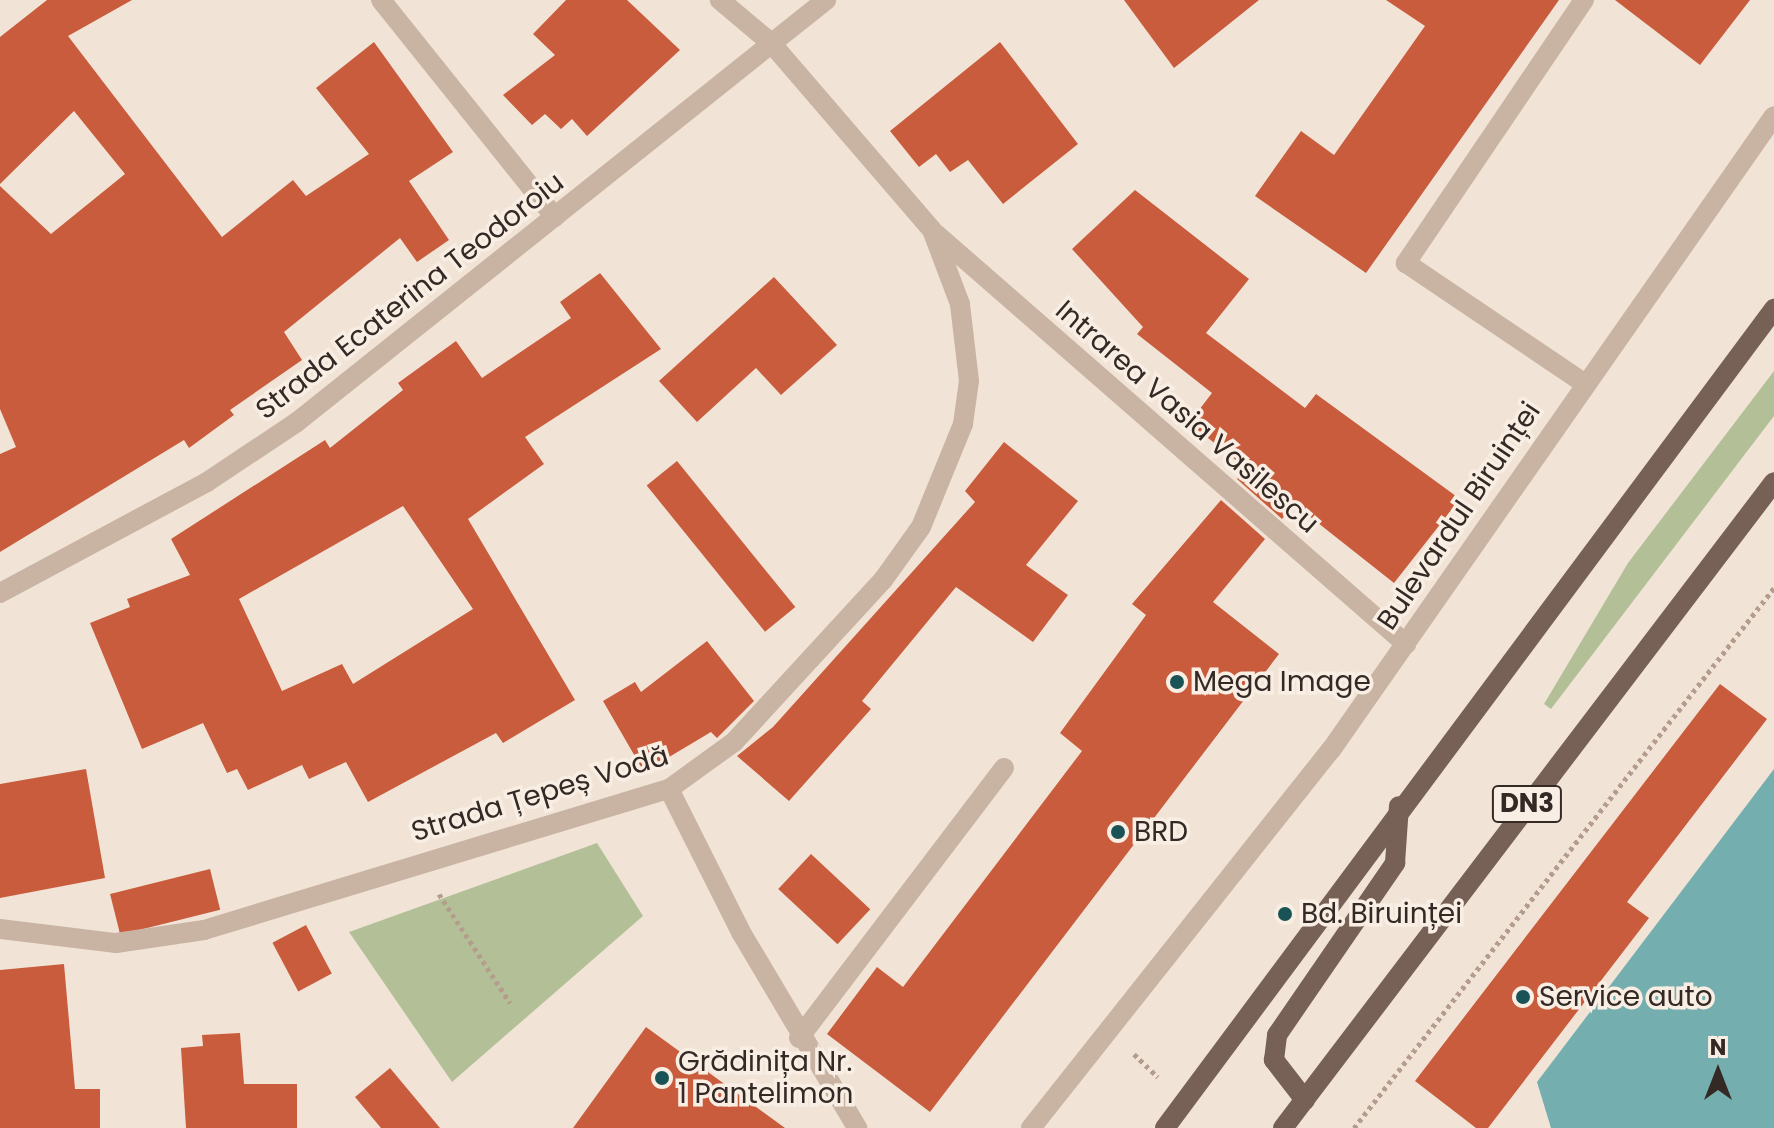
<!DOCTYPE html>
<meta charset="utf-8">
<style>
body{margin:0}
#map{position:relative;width:1774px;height:1128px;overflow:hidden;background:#f1e4d7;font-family:Poppins,sans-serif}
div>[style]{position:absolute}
.green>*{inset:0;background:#b3c097}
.water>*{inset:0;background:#75aeaf}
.building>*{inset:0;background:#c95c3c;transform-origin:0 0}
.path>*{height:5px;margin-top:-2.5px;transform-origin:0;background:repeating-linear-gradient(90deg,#b59d8d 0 4px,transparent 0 8px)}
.service>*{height:20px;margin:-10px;padding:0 10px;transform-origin:10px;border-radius:10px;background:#c9b4a3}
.minor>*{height:20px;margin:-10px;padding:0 10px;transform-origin:10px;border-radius:10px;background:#c9b4a3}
.primary>*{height:20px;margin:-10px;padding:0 10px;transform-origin:10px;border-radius:10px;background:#776055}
.dots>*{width:22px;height:22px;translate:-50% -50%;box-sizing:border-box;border:4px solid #f9eee3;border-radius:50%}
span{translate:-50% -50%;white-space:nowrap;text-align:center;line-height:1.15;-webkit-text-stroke:7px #f9eee3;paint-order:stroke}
.shield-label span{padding:2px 6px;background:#f9eee3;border:2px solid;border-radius:6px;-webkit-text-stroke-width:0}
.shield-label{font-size:26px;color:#342925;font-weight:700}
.street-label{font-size:28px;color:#342925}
.poi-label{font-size:28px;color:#342925}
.left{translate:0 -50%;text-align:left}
.north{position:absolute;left:1678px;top:1032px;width:80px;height:80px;-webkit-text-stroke:6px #f9eee3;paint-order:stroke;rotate:0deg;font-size:22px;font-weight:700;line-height:32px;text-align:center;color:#342925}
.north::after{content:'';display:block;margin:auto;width:28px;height:36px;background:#342925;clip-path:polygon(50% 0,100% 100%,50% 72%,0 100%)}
</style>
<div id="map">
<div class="green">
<i style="clip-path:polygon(1774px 371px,1774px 416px,1551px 709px,1544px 704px,1628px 563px)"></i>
<i style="clip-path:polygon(597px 843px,643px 916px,452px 1082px,349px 932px)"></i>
</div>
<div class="water">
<i style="clip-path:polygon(1774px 769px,1774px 1128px,1551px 1128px,1537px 1082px)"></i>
</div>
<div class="building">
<i style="clip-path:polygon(47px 0,132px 0,68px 36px,222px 237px,293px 180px,306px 196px,369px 154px,316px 88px,374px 42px,453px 152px,409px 181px,449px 240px,417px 262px,400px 238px,284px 332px,302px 360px,230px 410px,234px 415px,189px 448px,184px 440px,0 552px,0 454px,16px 447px,0 409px,0 186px,51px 234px,125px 174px,74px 111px,0 184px,0 37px)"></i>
<i style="clip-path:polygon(566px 0,627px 0,680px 50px,587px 136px,572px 119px,561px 129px,545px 114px,532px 125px,503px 95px,555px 55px,533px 34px)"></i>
<i style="clip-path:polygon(1124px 0,1259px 0,1174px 68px)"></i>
<i style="clip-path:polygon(1386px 0,1559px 0,1366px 273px,1255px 196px,1301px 131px,1334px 155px,1425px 26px)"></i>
<i style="clip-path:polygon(1615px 0,1750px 0,1700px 65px)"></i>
<i style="clip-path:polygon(1000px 42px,1078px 144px,1003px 204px,968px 160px,950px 172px,936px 154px,919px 167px,890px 131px)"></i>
<i style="clip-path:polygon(1135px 190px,1249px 279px,1206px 333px,1305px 408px,1316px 394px,1460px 499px,1394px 583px,1294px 504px,1282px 519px,1237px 479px,1246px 468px,1189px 423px,1212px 393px,1137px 334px,1143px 327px,1072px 249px)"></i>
<i style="clip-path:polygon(evenodd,600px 273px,661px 349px,525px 437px,544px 464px,468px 519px,575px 700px,503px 743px,496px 733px,368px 802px,346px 762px,309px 779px,302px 765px,248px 790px,237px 769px,227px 773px,203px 723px,142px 749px,90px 623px,130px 607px,127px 599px,190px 575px,171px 539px,325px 440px,330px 448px,403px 390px,398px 383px,456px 341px,482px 378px,571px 318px,560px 302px,600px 273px,403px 506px,473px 609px,353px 684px,342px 664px,282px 691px,239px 599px,403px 506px)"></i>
<i style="clip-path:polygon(774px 277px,837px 345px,781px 395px,756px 368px,697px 422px,659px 381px)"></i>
<i style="clip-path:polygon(1004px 442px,1078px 501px,1026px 565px,1068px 595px,1033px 642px,956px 587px,862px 701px,871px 709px,789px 801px,737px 756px,773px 727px,975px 502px,965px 491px)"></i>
<i style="left:677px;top:461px;width:188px;height:39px;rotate:51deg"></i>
<i style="clip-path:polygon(1221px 500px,1265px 539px,1213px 602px,1279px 654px,930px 1112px,827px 1034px,877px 967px,903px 987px,1082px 751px,1060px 733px,1146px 615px,1132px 604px)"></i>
<i style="clip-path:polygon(707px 641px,754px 701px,717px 738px,711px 732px,644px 772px,603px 701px,635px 682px,641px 692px)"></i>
<i style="clip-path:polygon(1720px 684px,1767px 719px,1627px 902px,1649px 918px,1488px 1128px,1476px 1128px,1415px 1081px)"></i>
<i style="clip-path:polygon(86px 769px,105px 878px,0 898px,0 784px)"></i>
<i style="left:811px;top:854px;width:81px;height:48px;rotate:43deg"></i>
<i style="left:210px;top:869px;width:42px;height:103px;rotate:76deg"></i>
<i style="left:306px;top:925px;width:55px;height:38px;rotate:62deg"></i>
<i style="clip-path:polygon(64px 964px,75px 1089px,100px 1089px,100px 1128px,0 1128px,0 970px)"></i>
<i style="clip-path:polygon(646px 1027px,785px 1128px,573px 1128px)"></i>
<i style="clip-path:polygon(240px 1033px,244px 1084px,297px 1084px,297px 1128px,186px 1128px,181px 1048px,203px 1046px,202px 1035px)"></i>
<i style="clip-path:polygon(390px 1068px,440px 1128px,381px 1128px,355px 1097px)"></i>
</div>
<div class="path">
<i style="left:439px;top:894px;width:130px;rotate:56.9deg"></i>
<i style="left:1134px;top:1054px;width:33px;rotate:44deg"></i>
<i style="left:1354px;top:1128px;width:684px;rotate:-52.13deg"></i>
</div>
<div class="service">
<i style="left:1584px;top:0;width:318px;rotate:124.1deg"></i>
<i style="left:1406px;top:263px;width:215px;rotate:34deg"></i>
<i style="left:799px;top:1038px;width:339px;rotate:-52.8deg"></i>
</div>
<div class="minor">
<i style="left:381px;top:0;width:278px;rotate:51.3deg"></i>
<i style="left:936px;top:234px;width:624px;rotate:41.1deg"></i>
<i style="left:0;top:593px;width:235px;rotate:-28.2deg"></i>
<i style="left:207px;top:482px;width:108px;rotate:-33.7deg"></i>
<i style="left:297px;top:422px;width:677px;rotate:-38.58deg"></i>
<i style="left:669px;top:789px;width:162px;rotate:63.3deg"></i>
<i style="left:742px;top:934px;width:226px;rotate:59.3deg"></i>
<i style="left:0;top:929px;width:117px;rotate:6.9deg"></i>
<i style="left:116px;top:943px;width:89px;rotate:-8.4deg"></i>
<i style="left:204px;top:930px;width:486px;rotate:-16.9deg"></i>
<i style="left:669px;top:789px;width:80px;rotate:-35.9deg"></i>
<i style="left:734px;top:742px;width:220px;rotate:-47.4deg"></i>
<i style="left:883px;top:580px;width:65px;rotate:-54.4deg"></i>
<i style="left:921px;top:527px;width:111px;rotate:-67.8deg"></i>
<i style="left:963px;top:424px;width:43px;rotate:-82.1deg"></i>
<i style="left:969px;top:381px;width:78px;rotate:-96.7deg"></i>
<i style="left:960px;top:304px;width:79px;rotate:-110.7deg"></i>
<i style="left:932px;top:230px;width:247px;rotate:-130.7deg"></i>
<i style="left:771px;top:43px;width:67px;rotate:-139.9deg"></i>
<i style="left:1031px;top:1128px;width:483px;rotate:-51.6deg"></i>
<i style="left:1331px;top:750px;width:773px;rotate:-55.06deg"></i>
</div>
<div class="primary">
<i style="left:1305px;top:1100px;width:51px;rotate:-127.8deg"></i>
<i style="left:1274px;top:1060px;width:25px;rotate:-83deg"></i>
<i style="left:1277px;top:1035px;width:209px;rotate:-55.5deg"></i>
<i style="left:1395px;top:863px;width:57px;rotate:-86deg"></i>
<i style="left:1165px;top:1128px;width:1021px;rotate:-53.37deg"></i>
<i style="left:1283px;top:1128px;width:811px;rotate:-52.76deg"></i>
</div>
<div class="dots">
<i style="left:1177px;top:682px;background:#1a5356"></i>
<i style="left:1118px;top:832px;background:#1a5356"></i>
<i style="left:1285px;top:914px;background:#1a5356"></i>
<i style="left:1523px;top:997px;background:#1a5356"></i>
<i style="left:662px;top:1078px;background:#1a5356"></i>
</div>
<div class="shield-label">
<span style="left:1527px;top:804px">DN3</span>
</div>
<div class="street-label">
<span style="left:410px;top:296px;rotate:-38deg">Strada Ecaterina Teodoroiu</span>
<span style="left:1187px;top:417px;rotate:41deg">Intrarea Vasia Vasilescu</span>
<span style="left:1459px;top:516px;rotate:-56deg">Bulevardul Biruinței</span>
<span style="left:540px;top:794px;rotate:-17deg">Strada Țepeș Vodă</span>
</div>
<div class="poi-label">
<span class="left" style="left:1193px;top:682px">Mega Image</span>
<span class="left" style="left:1134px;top:832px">BRD</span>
<span class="left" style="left:1301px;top:914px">Bd. Biruinței</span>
<span class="left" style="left:1539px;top:997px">Service auto</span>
<span class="left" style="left:678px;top:1078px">Grădinița Nr.<br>1 Pantelimon</span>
</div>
<div class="north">N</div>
</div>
